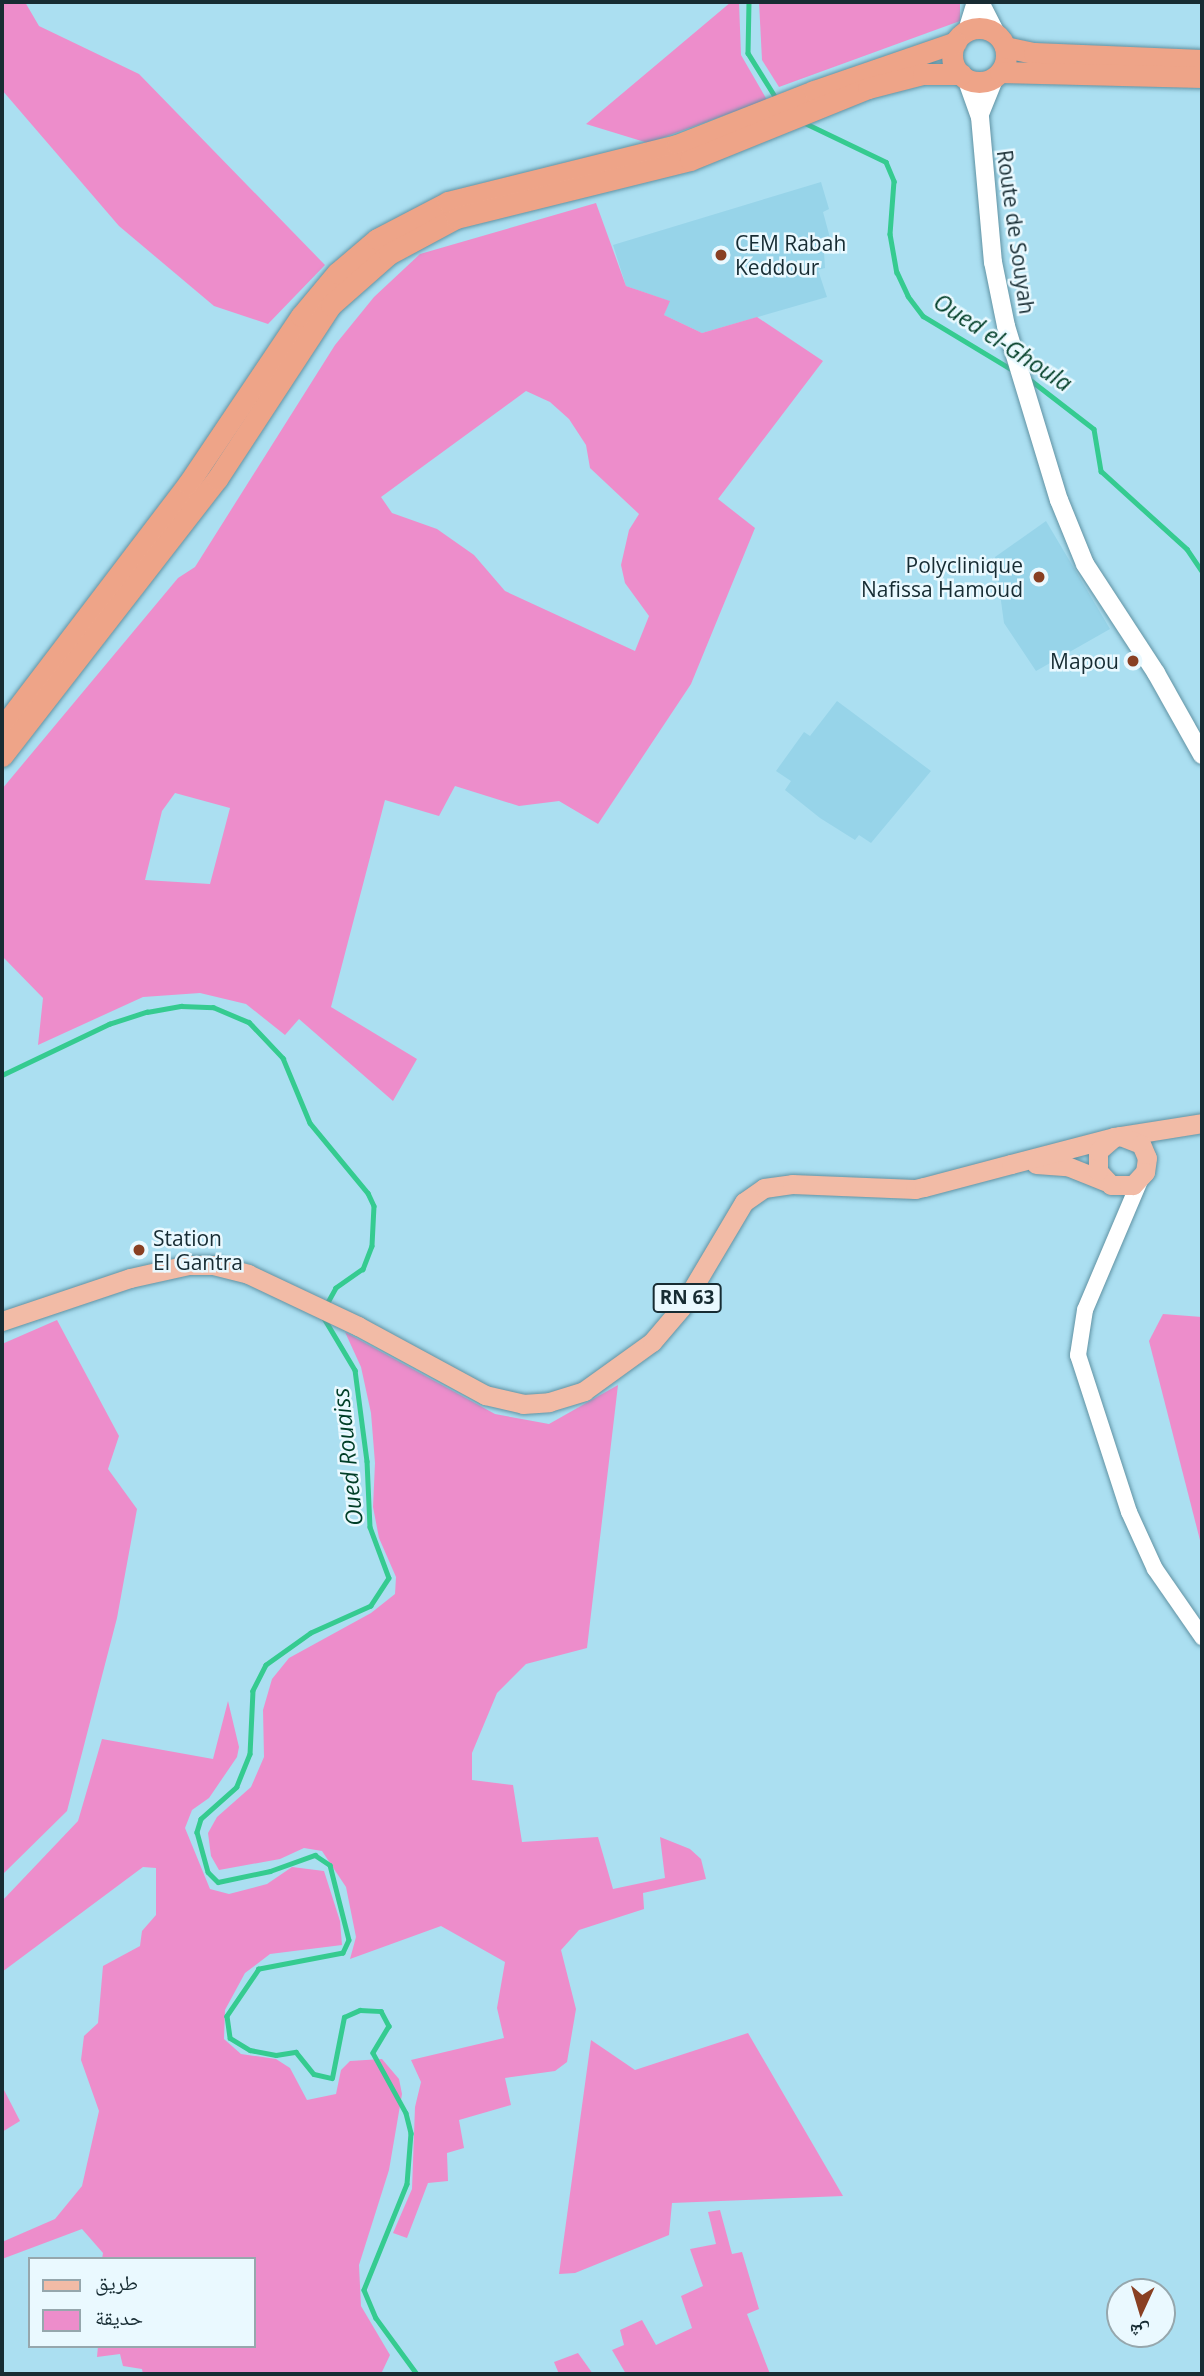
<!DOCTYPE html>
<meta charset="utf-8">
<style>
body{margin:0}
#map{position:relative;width:1204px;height:2376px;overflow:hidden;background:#abdff1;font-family:"Open Sans","Noto Naskh Arabic",sans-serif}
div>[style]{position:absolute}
.built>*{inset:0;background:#97d4e9}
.green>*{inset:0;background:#ed8dcb}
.stream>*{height:4.5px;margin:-2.25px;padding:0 2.25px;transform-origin:2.25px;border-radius:2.25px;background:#35cb90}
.roads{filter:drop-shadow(0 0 2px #6092a3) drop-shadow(0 0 2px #6092a3)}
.tertiary>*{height:16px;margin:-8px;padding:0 8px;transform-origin:8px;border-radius:8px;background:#fff}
.secondary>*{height:18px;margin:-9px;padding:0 9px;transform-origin:9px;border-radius:9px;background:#fff}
.primary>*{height:19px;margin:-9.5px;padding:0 9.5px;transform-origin:9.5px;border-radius:9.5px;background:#f2bba6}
.trunk>*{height:21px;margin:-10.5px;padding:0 10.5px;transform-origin:10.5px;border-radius:10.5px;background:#eea488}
.trunk>.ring{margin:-10.5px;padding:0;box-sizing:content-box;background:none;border:21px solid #eea488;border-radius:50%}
.dots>*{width:19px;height:19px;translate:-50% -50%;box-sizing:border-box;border:4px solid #eaf9ff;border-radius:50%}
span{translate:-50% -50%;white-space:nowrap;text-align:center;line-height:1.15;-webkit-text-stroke:5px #eaf9ff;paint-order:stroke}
.shield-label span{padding:2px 5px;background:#eaf9ff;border:2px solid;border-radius:5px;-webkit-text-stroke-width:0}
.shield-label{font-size:19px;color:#172c33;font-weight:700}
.street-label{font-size:21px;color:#172c33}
.poi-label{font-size:21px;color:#172c33}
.left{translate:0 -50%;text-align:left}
.right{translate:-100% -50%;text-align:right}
.water-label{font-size:23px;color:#003e27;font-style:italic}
.frame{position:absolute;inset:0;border:4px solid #172c33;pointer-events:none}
.legend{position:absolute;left:28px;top:2257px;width:228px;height:91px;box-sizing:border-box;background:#eaf9ff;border:2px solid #96a7ad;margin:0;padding:9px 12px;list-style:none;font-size:21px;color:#172c33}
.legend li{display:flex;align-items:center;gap:14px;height:35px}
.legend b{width:35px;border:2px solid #96a7ad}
.north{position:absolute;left:1106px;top:2278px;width:70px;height:70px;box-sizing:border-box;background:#eaf9ff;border:2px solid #96a7ad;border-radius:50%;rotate:184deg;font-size:19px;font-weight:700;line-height:28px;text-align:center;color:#172c33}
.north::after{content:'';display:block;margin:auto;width:24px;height:32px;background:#894023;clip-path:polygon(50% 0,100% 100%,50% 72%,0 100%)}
</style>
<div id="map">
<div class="built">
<i style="clip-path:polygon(821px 182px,829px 209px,823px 212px,833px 249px,824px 252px,825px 268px,818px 270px,827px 297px,702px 333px,664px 315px,669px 301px,626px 286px,613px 245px)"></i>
<i style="clip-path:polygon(1046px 521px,1110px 629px,1036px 671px,1004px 623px,995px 557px)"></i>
<i style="clip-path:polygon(837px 701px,931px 771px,871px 843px,859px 835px,855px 840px,820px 818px,785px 790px,791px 781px,776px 771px,804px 732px,810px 736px)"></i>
</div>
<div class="green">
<i style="clip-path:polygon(2px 2px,25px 2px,39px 26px,139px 74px,325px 265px,268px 324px,214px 306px,119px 226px,2px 90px)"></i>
<i style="clip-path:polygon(731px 2px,739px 2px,741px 55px,767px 100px,648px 143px,586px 124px)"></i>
<i style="clip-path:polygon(759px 2px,960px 2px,960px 21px,779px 87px,762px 60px)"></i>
<i style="clip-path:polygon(evenodd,596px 203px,626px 286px,670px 301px,664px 315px,702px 333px,757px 317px,823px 361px,718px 499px,755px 528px,691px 684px,598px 824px,559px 801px,519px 806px,455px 786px,439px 816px,385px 800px,331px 1007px,417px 1059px,393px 1101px,299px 1019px,285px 1035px,246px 1004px,200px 993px,143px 997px,38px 1045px,43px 998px,2px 956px,2px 789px,178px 578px,195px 567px,335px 345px,374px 297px,420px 254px,596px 203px,526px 391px,550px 402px,569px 419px,586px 445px,590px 468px,639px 514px,629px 530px,621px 565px,625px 583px,649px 616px,635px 651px,505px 591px,474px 555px,437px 529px,392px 513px,381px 497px,526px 391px,596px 203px,175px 793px,230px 808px,210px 884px,145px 880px,162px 811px,175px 793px)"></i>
<i style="clip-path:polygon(1163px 1314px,1202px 1317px,1202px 1548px,1149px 1341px)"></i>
<i style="clip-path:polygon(57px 1320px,119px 1436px,108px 1469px,137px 1509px,117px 1618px,67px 1811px,2px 1875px,2px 1344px)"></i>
<i style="clip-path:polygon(345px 1332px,495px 1414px,549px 1424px,618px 1385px,587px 1648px,526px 1664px,497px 1693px,472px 1753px,472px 1780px,513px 1785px,522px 1842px,598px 1837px,613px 1889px,665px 1878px,660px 1837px,690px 1849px,701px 1859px,706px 1879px,643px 1893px,644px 1909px,579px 1930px,561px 1950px,576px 2009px,567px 2062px,555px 2071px,505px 2078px,511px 2105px,459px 2120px,464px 2148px,447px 2153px,448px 2181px,428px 2183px,407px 2238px,393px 2233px,412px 2189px,415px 2107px,421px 2082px,411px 2060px,504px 2038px,497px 2008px,505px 1962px,441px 1926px,350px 1959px,356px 1937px,346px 1887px,322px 1851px,304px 1848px,280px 1859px,219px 1870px,211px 1856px,208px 1833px,217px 1817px,251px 1787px,264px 1757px,263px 1710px,272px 1679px,289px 1658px,371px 1613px,395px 1594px,396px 1577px,379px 1538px,373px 1507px,375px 1463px,371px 1413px,361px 1367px)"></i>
<i style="clip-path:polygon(228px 1701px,239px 1747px,237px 1757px,209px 1798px,192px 1810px,185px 1828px,210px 1889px,229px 1894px,267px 1884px,292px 1867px,324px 1871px,340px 1921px,342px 1945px,270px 1954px,245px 1973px,225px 2010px,224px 2039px,241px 2054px,276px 2059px,290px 2068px,307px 2100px,336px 2094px,341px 2070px,350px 2061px,382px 2059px,399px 2079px,402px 2094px,389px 2170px,359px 2265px,361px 2306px,390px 2355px,381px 2374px,143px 2374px,142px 2369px,123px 2366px,120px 2354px,97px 2357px,98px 2346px,254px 2346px,254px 2259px,102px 2259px,103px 2253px,82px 2229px,2px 2259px,2px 2242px,55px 2219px,82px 2186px,99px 2111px,81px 2060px,84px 2036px,98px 2023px,103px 1966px,140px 1946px,142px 1931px,156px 1915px,156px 1868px,143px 1867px,2px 1972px,2px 1901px,78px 1821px,102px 1739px,213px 1759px)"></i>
<i style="clip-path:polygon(748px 2033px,843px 2196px,672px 2203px,669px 2235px,575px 2273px,559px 2274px,591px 2040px,635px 2070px)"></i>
<i style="clip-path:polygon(3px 2088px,20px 2121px,2px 2132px,2px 2089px)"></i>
<i style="clip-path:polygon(720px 2210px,732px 2254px,742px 2252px,759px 2309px,747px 2314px,770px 2374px,626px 2374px,612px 2350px,624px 2345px,620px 2330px,642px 2320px,656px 2345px,692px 2328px,681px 2296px,703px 2286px,690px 2249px,716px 2244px,708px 2212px)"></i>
<i style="clip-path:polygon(578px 2353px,593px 2374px,559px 2374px,554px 2362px)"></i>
</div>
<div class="stream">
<i style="left:749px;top:2px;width:51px;rotate:91.1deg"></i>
<i style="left:748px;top:53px;width:53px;rotate:58.1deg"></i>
<i style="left:803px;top:122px;width:92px;rotate:25.7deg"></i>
<i style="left:886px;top:162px;width:21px;rotate:67deg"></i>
<i style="left:894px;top:181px;width:53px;rotate:94.3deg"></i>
<i style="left:890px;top:234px;width:39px;rotate:80deg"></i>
<i style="left:897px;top:272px;width:26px;rotate:65deg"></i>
<i style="left:908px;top:296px;width:25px;rotate:53deg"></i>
<i style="left:923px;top:316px;width:106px;rotate:31.1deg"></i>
<i style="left:1028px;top:378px;width:83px;rotate:37.7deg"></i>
<i style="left:1094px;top:429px;width:43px;rotate:80.5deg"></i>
<i style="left:1101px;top:471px;width:116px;rotate:42.2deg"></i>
<i style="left:1187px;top:549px;width:27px;rotate:56deg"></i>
<i style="left:2px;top:1075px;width:119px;rotate:-25.5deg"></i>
<i style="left:109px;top:1024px;width:40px;rotate:-18deg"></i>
<i style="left:147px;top:1012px;width:35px;rotate:-10deg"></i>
<i style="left:181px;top:1006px;width:32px;rotate:2deg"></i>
<i style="left:213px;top:1007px;width:39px;rotate:23deg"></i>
<i style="left:249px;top:1022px;width:50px;rotate:46.6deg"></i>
<i style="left:283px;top:1058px;width:70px;rotate:67.4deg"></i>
<i style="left:310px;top:1123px;width:91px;rotate:50.4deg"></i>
<i style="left:368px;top:1193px;width:14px;rotate:65deg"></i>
<i style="left:374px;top:1206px;width:40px;rotate:92.9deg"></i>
<i style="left:372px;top:1246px;width:25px;rotate:111deg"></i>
<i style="left:363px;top:1269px;width:33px;rotate:145deg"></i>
<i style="left:336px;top:1288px;width:21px;rotate:119deg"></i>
<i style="left:324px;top:1318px;width:61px;rotate:59.2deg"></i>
<i style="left:355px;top:1370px;width:92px;rotate:82.5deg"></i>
<i style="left:367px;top:1461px;width:66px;rotate:87.4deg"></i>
<i style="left:370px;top:1527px;width:54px;rotate:69.6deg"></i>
<i style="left:389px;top:1578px;width:33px;rotate:123deg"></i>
<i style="left:371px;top:1606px;width:66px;rotate:155.8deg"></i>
<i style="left:311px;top:1633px;width:55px;rotate:144.6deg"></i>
<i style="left:266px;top:1665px;width:29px;rotate:117deg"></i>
<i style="left:253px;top:1691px;width:63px;rotate:92.7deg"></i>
<i style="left:250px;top:1754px;width:35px;rotate:112deg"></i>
<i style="left:237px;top:1787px;width:48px;rotate:138.4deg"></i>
<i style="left:201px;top:1819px;width:14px;rotate:107deg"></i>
<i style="left:197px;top:1832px;width:41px;rotate:74.6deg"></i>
<i style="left:208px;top:1872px;width:14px;rotate:45deg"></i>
<i style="left:218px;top:1882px;width:53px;rotate:-11.9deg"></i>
<i style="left:270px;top:1871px;width:48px;rotate:-19.6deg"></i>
<i style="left:315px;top:1855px;width:18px;rotate:34deg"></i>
<i style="left:330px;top:1865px;width:77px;rotate:75.8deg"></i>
<i style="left:349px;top:1940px;width:14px;rotate:115deg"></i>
<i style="left:343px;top:1953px;width:86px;rotate:169.2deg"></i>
<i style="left:259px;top:1969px;width:57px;rotate:124.2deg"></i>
<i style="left:227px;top:2016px;width:22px;rotate:82deg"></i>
<i style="left:230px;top:2038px;width:23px;rotate:31deg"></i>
<i style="left:250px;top:2050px;width:26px;rotate:11deg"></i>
<i style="left:276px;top:2055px;width:20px;rotate:-9deg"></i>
<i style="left:296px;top:2052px;width:28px;rotate:51deg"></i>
<i style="left:314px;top:2074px;width:18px;rotate:13deg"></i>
<i style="left:332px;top:2078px;width:62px;rotate:-78.9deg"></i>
<i style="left:344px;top:2017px;width:17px;rotate:-24deg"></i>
<i style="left:360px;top:2010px;width:21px;rotate:3deg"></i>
<i style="left:381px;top:2011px;width:17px;rotate:62deg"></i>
<i style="left:389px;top:2026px;width:31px;rotate:121deg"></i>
<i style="left:373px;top:2053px;width:68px;rotate:61.2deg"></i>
<i style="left:406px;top:2113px;width:21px;rotate:76deg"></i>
<i style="left:411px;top:2133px;width:51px;rotate:94.5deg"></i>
<i style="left:407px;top:2184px;width:114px;rotate:112.1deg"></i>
<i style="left:364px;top:2290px;width:30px;rotate:67deg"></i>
<i style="left:376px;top:2318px;width:69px;rotate:53.8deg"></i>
</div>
<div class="roads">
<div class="tertiary">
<i style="left:1141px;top:1178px;width:143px;rotate:113deg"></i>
<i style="left:1085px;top:1310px;width:46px;rotate:98.8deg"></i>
<i style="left:1078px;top:1355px;width:165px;rotate:72deg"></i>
<i style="left:1129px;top:1512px;width:63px;rotate:65.5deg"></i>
<i style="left:1155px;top:1569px;width:83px;rotate:55.3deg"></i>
</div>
<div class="secondary">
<i style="left:980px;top:2px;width:36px;rotate:63deg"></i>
<i style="left:967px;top:31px;width:30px;rotate:-73deg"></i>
<i style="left:966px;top:78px;width:41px;rotate:70.3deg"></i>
<i style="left:980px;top:117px;width:146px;rotate:84.9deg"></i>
<i style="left:993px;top:262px;width:65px;rotate:78.5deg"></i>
<i style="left:1006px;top:326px;width:182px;rotate:73.1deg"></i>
<i style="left:1059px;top:500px;width:69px;rotate:67.9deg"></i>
<i style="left:1085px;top:564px;width:130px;rotate:56.9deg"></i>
<i style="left:1156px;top:673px;width:94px;rotate:60.7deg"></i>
<i style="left:980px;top:114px;width:40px;rotate:-68deg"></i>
</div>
<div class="primary">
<i style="left:1121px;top:1136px;width:82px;rotate:-9.1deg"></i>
<i style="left:1036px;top:1164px;width:31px;rotate:4deg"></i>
<i style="left:1067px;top:1166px;width:43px;rotate:21.8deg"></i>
<i style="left:2px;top:1321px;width:135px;rotate:-18.6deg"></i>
<i style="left:130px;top:1278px;width:59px;rotate:-12.6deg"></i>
<i style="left:188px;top:1265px;width:25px"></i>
<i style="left:213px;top:1265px;width:36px;rotate:14deg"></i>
<i style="left:248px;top:1274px;width:122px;rotate:25.3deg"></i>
<i style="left:358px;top:1326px;width:145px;rotate:28.5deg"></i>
<i style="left:485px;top:1395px;width:39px;rotate:13deg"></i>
<i style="left:523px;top:1404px;width:26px;rotate:-4deg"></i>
<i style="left:549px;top:1402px;width:37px;rotate:-17deg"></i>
<i style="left:584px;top:1391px;width:84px;rotate:-35.8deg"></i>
<i style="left:652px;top:1342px;width:45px;rotate:-49.5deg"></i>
<i style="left:681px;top:1308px;width:123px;rotate:-59.3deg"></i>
<i style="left:744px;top:1202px;width:24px;rotate:-35deg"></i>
<i style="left:764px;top:1188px;width:28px;rotate:-8deg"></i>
<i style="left:792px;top:1184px;width:123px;rotate:2.3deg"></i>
<i style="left:915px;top:1189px;width:9px;rotate:-13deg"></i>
<i style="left:924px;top:1187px;width:90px;rotate:-14.8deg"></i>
<i style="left:1011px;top:1164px;width:106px;rotate:-14.7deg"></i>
<i style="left:1114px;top:1137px;width:6px;rotate:-9deg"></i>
<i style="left:1120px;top:1136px;width:22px;rotate:21deg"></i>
<i style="left:1141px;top:1144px;width:15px;rotate:67deg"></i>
<i style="left:1147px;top:1158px;width:14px;rotate:98deg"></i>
<i style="left:1145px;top:1172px;width:18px;rotate:133deg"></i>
<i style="left:1133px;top:1185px;width:22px;rotate:180deg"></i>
<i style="left:1111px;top:1185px;width:19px;rotate:-133deg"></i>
<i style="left:1098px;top:1171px;width:20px;rotate:-90deg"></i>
<i style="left:1098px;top:1151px;width:21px;rotate:-41deg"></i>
</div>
<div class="trunk">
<i class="ring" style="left:952px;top:28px;width:33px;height:33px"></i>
<i style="left:1005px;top:47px;width:30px;rotate:12deg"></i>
<i style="left:1034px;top:53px;width:168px;rotate:2.4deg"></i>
<i style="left:1000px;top:72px;width:202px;rotate:1.4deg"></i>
<i style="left:2px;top:728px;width:307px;rotate:-52.7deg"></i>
<i style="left:188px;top:484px;width:202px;rotate:-56.1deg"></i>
<i style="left:301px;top:316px;width:56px;rotate:-50.1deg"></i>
<i style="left:337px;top:273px;width:52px;rotate:-40.4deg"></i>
<i style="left:377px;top:239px;width:80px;rotate:-27.5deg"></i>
<i style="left:448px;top:202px;width:236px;rotate:-14deg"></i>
<i style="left:677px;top:145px;width:147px;rotate:-21.5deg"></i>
<i style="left:814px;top:91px;width:150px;rotate:-19deg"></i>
<i style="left:2px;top:756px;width:351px;rotate:-52.2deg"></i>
<i style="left:217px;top:479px;width:208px;rotate:-56.8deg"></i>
<i style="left:331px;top:305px;width:77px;rotate:-41.3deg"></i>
<i style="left:389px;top:254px;width:76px;rotate:-28.2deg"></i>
<i style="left:456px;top:218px;width:241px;rotate:-13.9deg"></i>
<i style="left:690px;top:160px;width:192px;rotate:-22deg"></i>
<i style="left:868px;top:88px;width:57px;rotate:-14.3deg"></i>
<i style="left:923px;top:74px;width:38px"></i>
</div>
</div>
<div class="dots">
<i style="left:721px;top:255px;background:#894023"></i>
<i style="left:1039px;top:577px;background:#894023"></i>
<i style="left:1133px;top:661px;background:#894023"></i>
<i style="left:139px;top:1250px;background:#894023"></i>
</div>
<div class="shield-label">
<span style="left:687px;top:1298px">RN 63</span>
</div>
<div class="street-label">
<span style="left:1016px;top:232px;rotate:82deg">Route de Souyah</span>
</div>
<div class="poi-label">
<span class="left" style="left:735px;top:255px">CEM Rabah<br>Keddour</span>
<span class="right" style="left:1023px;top:577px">Polyclinique<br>Nafissa Hamoud</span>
<span class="right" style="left:1119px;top:661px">Mapou</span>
<span class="left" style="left:153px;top:1250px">Station<br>El Gantra</span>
</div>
<div class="water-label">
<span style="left:1003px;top:342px;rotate:33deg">Oued el-Ghoula</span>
<span style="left:347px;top:1457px;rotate:-96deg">Oued Rouaiss</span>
</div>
<div class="frame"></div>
<ul class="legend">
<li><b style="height:9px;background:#f2bba6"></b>طريق</li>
<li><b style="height:19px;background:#ed8dcb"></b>حديقة</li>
</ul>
<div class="north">ش</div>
</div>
